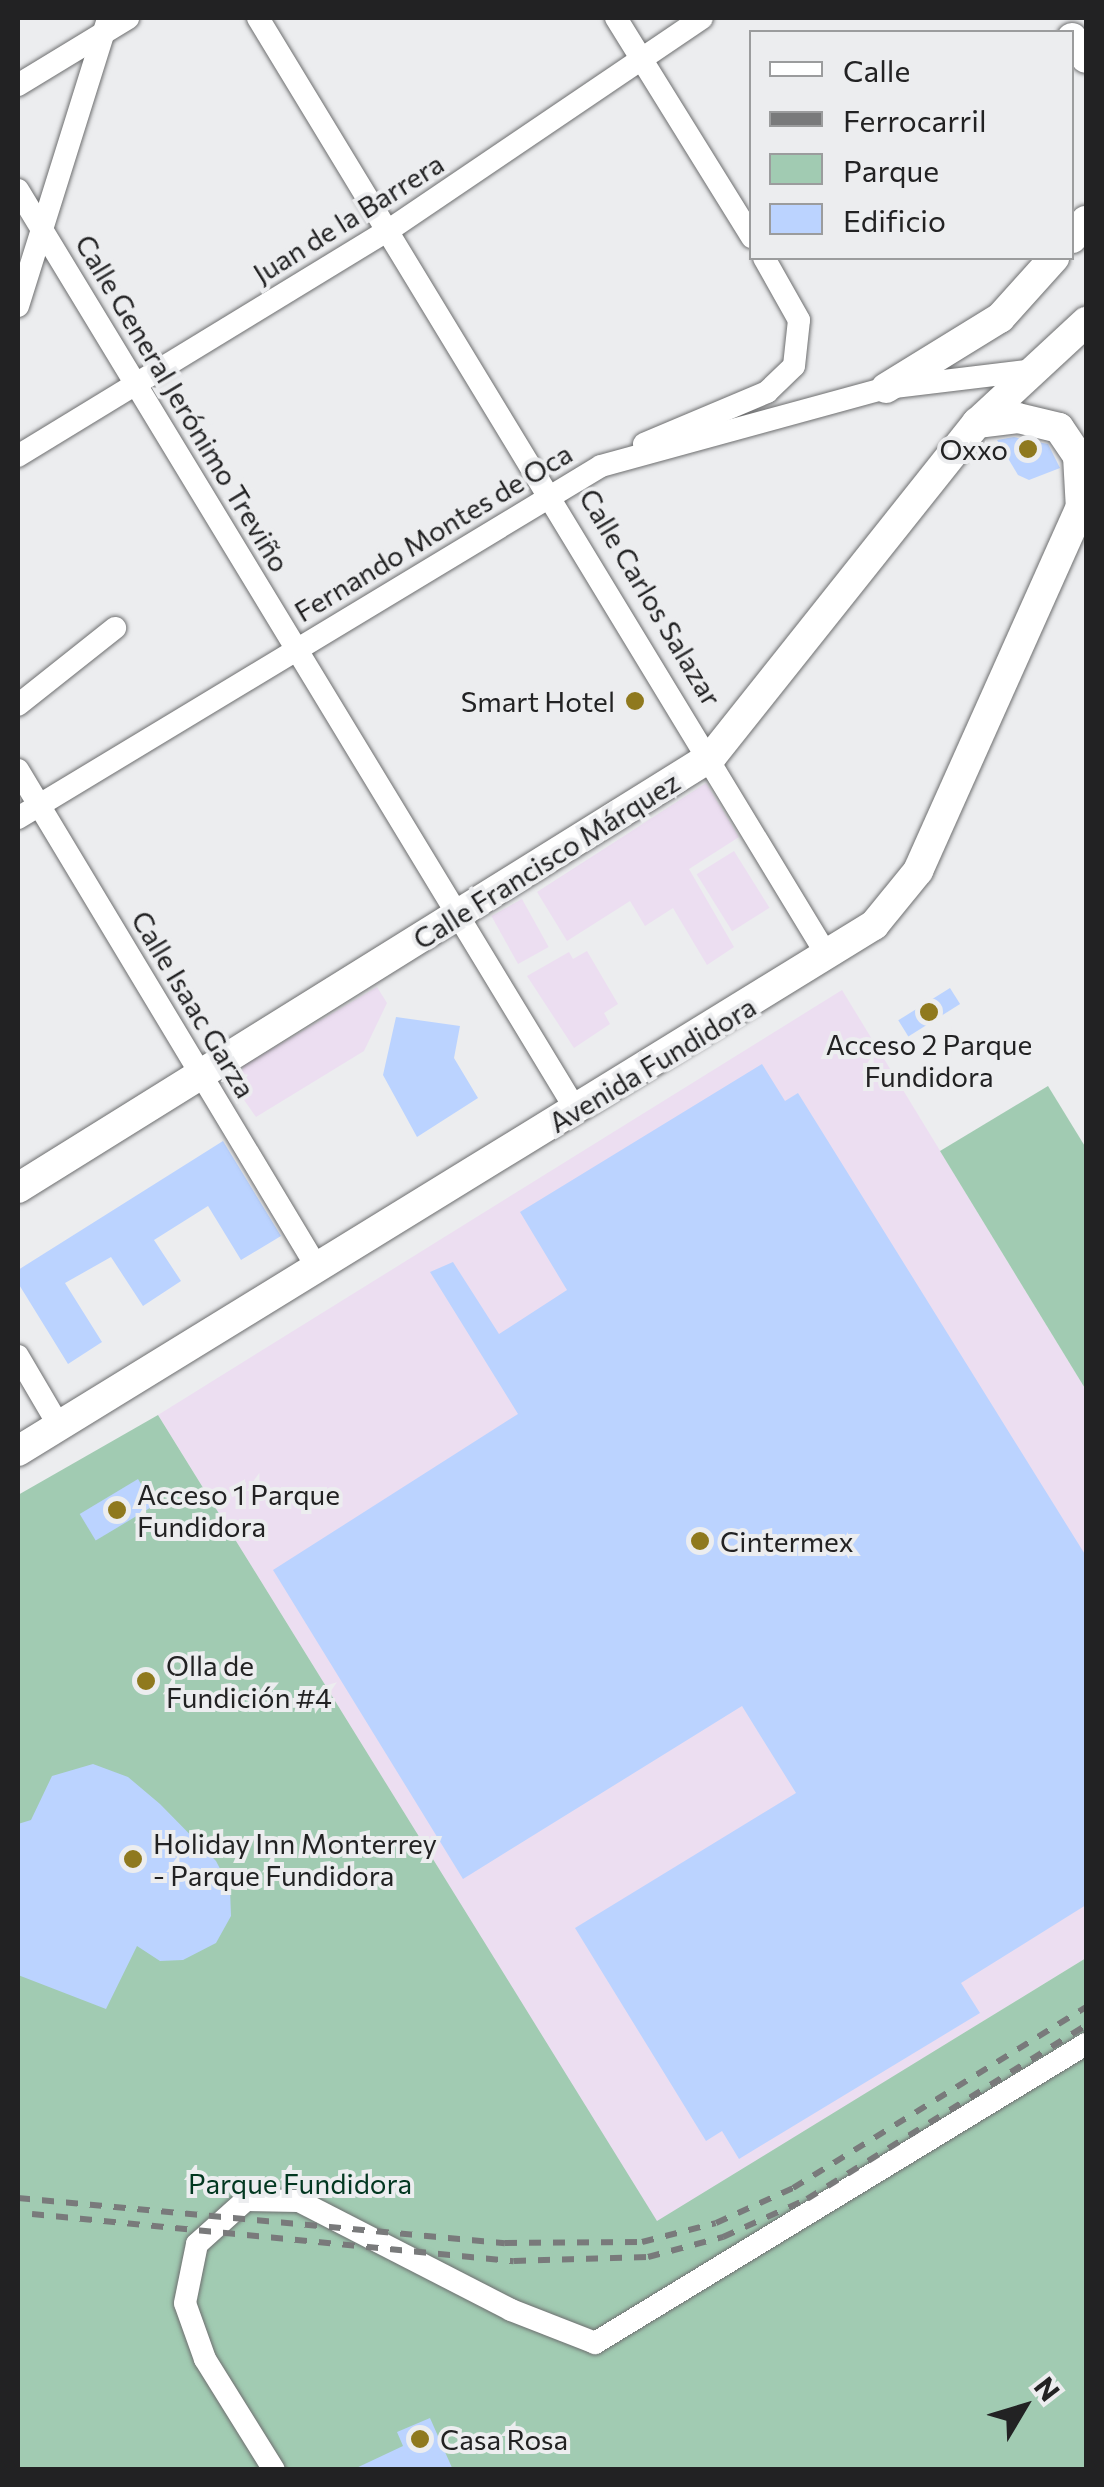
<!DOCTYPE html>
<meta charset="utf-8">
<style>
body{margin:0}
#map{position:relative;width:1104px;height:2487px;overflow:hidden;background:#ecedef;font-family:Commissioner,sans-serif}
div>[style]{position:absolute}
.commercial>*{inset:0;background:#ecdef1;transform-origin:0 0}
.green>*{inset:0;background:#a1cbb2}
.building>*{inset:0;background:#bbd3ff;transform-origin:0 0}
.roads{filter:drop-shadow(0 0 2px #6d6e6f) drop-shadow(0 0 2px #6d6e6f)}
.minor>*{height:22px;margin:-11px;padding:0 11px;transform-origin:11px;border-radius:11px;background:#fff}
.major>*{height:30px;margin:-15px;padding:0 15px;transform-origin:15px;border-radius:15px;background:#fff}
.rail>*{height:6px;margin-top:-3px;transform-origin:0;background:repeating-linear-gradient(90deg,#797a7b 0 12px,transparent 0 24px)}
.dots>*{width:28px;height:28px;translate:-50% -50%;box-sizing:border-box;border:5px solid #ecedef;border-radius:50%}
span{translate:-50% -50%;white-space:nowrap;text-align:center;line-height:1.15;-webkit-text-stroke:8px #ecedef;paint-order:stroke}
.street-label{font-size:28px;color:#222223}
.poi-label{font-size:28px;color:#222223}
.right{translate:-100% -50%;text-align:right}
.left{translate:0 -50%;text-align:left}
.park-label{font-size:28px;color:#023720}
.frame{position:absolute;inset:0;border:20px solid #222223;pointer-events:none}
.legend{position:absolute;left:749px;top:30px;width:325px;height:230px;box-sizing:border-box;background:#ecedef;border:2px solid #9b9c9d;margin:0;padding:12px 18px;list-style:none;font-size:30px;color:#222223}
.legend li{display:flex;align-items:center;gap:20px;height:50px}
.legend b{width:50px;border:2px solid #9b9c9d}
.north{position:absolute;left:974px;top:2357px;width:100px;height:100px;-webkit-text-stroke:8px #ecedef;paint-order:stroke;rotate:52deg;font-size:28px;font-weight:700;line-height:40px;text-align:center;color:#222223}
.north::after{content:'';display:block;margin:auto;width:35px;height:45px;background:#222223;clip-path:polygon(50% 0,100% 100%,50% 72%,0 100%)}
</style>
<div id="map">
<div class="commercial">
<i style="clip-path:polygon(706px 783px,739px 837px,689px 869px,734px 947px,707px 965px,673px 908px,645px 926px,630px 901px,567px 941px,537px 892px)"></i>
<i style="left:734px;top:851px;width:67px;height:44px;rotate:58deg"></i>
<i style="left:522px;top:899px;width:55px;height:35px;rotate:61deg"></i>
<i style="clip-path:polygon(587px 951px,618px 1004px,604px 1013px,610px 1024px,574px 1048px,527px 976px,569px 952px,573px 959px)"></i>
<i style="clip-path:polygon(377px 987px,387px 1003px,364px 1051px,256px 1117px,237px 1090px,243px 1066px)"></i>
<i style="clip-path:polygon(842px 990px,1086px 1390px,1086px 1958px,657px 2222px,158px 1415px)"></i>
</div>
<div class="green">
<i style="clip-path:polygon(1048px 1086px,1086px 1148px,1086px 1390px,940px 1151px)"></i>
<i style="clip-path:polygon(158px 1415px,657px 2221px,1086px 1958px,1086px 2469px,18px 2469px,18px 1495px)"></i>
</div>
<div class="building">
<i style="clip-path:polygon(1014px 437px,1048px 444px,1060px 468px,1029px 480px,1018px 475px,997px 440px)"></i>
<i style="left:950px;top:988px;width:19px;height:61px;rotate:58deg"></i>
<i style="clip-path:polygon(396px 1017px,460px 1026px,454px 1058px,478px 1098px,417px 1137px,383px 1075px)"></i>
<i style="clip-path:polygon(762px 1064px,785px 1101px,798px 1093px,1086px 1556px,1086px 1905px,961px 1983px,980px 2013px,739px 2159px,722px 2131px,706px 2141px,575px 1928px,796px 1793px,742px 1706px,463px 1879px,273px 1570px,518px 1414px,430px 1272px,453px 1262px,499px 1334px,567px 1290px,520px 1212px)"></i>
<i style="clip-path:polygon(223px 1141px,281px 1236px,241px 1260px,208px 1206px,154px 1240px,181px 1281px,143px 1306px,111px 1257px,65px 1283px,102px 1342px,68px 1364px,18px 1283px,18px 1270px)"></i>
<i style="left:138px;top:1479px;width:31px;height:68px;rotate:59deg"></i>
<i style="clip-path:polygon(93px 1764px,128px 1777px,160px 1804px,216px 1861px,230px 1888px,231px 1916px,216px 1943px,183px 1960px,160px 1961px,137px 1946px,106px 2009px,18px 1975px,18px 1824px,31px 1820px,52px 1776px)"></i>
<i style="clip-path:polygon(430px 2418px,453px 2470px,352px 2470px,403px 2446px,397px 2432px)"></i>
</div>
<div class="roads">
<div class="minor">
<i style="left:258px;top:18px;width:1098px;rotate:58.74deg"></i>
<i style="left:616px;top:18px;width:258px;rotate:58.2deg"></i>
<i style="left:18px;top:85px;width:129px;rotate:-31.3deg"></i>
<i style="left:18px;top:190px;width:1076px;rotate:58.76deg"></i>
<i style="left:18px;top:306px;width:302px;rotate:-72.6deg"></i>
<i style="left:644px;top:444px;width:134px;rotate:-22.9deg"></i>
<i style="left:767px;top:392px;width:37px;rotate:-44deg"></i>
<i style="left:794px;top:366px;width:46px;rotate:-83.8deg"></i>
<i style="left:799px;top:320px;width:71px;rotate:-119.4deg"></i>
<i style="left:18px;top:456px;width:438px;rotate:-31.4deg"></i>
<i style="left:392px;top:228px;width:374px;rotate:-34.1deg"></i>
<i style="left:18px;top:705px;width:124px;rotate:-38.4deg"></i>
<i style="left:18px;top:770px;width:582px;rotate:58.99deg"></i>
<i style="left:18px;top:818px;width:681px;rotate:-31.12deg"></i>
<i style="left:601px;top:466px;width:295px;rotate:-15.3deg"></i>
<i style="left:886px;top:388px;width:150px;rotate:-6.9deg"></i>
<i style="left:18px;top:1356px;width:81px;rotate:59.6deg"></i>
<i style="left:274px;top:2470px;width:131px;rotate:-121.9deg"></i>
<i style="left:205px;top:2359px;width:59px;rotate:-109.7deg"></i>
<i style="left:185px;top:2303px;width:60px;rotate:-78.5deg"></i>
<i style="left:197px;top:2244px;width:66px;rotate:-41.9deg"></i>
<i style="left:246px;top:2200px;width:53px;rotate:1.1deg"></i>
<i style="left:299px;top:2201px;width:238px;rotate:27.2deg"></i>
<i style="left:511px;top:2310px;width:90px;rotate:21.4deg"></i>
<i style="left:595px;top:2343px;width:575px;rotate:-31.34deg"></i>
</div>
<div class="major">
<i style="left:1072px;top:38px;width:24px;rotate:55deg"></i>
<i style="left:1072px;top:238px;width:22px;rotate:-51deg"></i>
<i style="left:886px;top:388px;width:134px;rotate:-31.6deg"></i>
<i style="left:1000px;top:318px;width:81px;rotate:-48deg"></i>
<i style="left:977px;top:423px;width:41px;rotate:-7deg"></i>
<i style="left:1018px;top:418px;width:42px;rotate:13.7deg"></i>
<i style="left:1059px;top:428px;width:34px;rotate:56deg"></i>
<i style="left:1078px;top:456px;width:53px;rotate:86.8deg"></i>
<i style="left:18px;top:1188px;width:817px;rotate:-31.9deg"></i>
<i style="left:712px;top:756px;width:426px;rotate:-51.5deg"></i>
<i style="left:977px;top:423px;width:149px;rotate:-42.8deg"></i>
<i style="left:18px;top:1451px;width:1005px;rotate:-31.57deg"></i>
<i style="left:874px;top:925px;width:70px;rotate:-50.8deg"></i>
<i style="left:918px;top:871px;width:411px;rotate:-65.9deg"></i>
</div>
</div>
<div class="rail">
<i style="left:18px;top:2198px;width:489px;rotate:5.3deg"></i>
<i style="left:505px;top:2243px;width:137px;rotate:-0.4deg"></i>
<i style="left:642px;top:2242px;width:76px;rotate:-14.4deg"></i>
<i style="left:716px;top:2223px;width:85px;rotate:-24.4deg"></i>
<i style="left:793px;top:2188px;width:344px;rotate:-31.7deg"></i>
<i style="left:32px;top:2214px;width:484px;rotate:5.6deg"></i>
<i style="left:514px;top:2261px;width:134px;rotate:-1.7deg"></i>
<i style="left:648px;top:2257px;width:78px;rotate:-14.9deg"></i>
<i style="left:723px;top:2237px;width:92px;rotate:-24.3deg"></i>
<i style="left:807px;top:2199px;width:329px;rotate:-31.9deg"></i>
</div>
<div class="dots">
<i style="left:1028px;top:449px;background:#8f791e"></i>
<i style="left:635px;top:701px;background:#8f791e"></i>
<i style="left:929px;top:1012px;background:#8f791e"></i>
<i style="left:117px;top:1510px;background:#8f791e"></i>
<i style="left:700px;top:1541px;background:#8f791e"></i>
<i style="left:146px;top:1681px;background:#8f791e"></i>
<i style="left:133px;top:1859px;background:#8f791e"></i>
<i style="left:420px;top:2439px;background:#8f791e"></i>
</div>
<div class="street-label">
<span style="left:348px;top:218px;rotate:-32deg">Juan de la Barrera</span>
<span style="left:183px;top:403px;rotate:59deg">Calle General Jerónimo Treviño</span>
<span style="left:433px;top:532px;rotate:-31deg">Fernando Montes de Oca</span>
<span style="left:651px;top:597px;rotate:59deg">Calle Carlos Salazar</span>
<span style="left:546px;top:860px;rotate:-32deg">Calle Francisco Márquez</span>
<span style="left:194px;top:1004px;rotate:59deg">Calle Isaac Garza</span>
<span style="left:652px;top:1064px;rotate:-31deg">Avenida Fundidora</span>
</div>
<div class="poi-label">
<span class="right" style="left:1008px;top:449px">Oxxo</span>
<span class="right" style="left:615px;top:701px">Smart Hotel</span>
<span style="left:929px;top:1060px">Acceso 2 Parque<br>Fundidora</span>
<span class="left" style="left:137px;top:1510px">Acceso 1 Parque<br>Fundidora</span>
<span class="left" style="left:720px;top:1541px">Cintermex</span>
<span class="left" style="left:166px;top:1681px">Olla de<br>Fundición #4</span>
<span class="left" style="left:153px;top:1859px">Holiday Inn Monterrey<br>- Parque Fundidora</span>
<span class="left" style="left:440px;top:2439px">Casa Rosa</span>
</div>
<div class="park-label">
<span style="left:300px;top:2183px">Parque Fundidora</span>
</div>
<div class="frame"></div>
<ul class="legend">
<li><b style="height:12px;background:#fff"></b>Calle</li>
<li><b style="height:12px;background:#797a7b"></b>Ferrocarril</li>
<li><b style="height:28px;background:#a1cbb2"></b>Parque</li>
<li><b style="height:28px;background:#bbd3ff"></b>Edificio</li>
</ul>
<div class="north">N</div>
</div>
